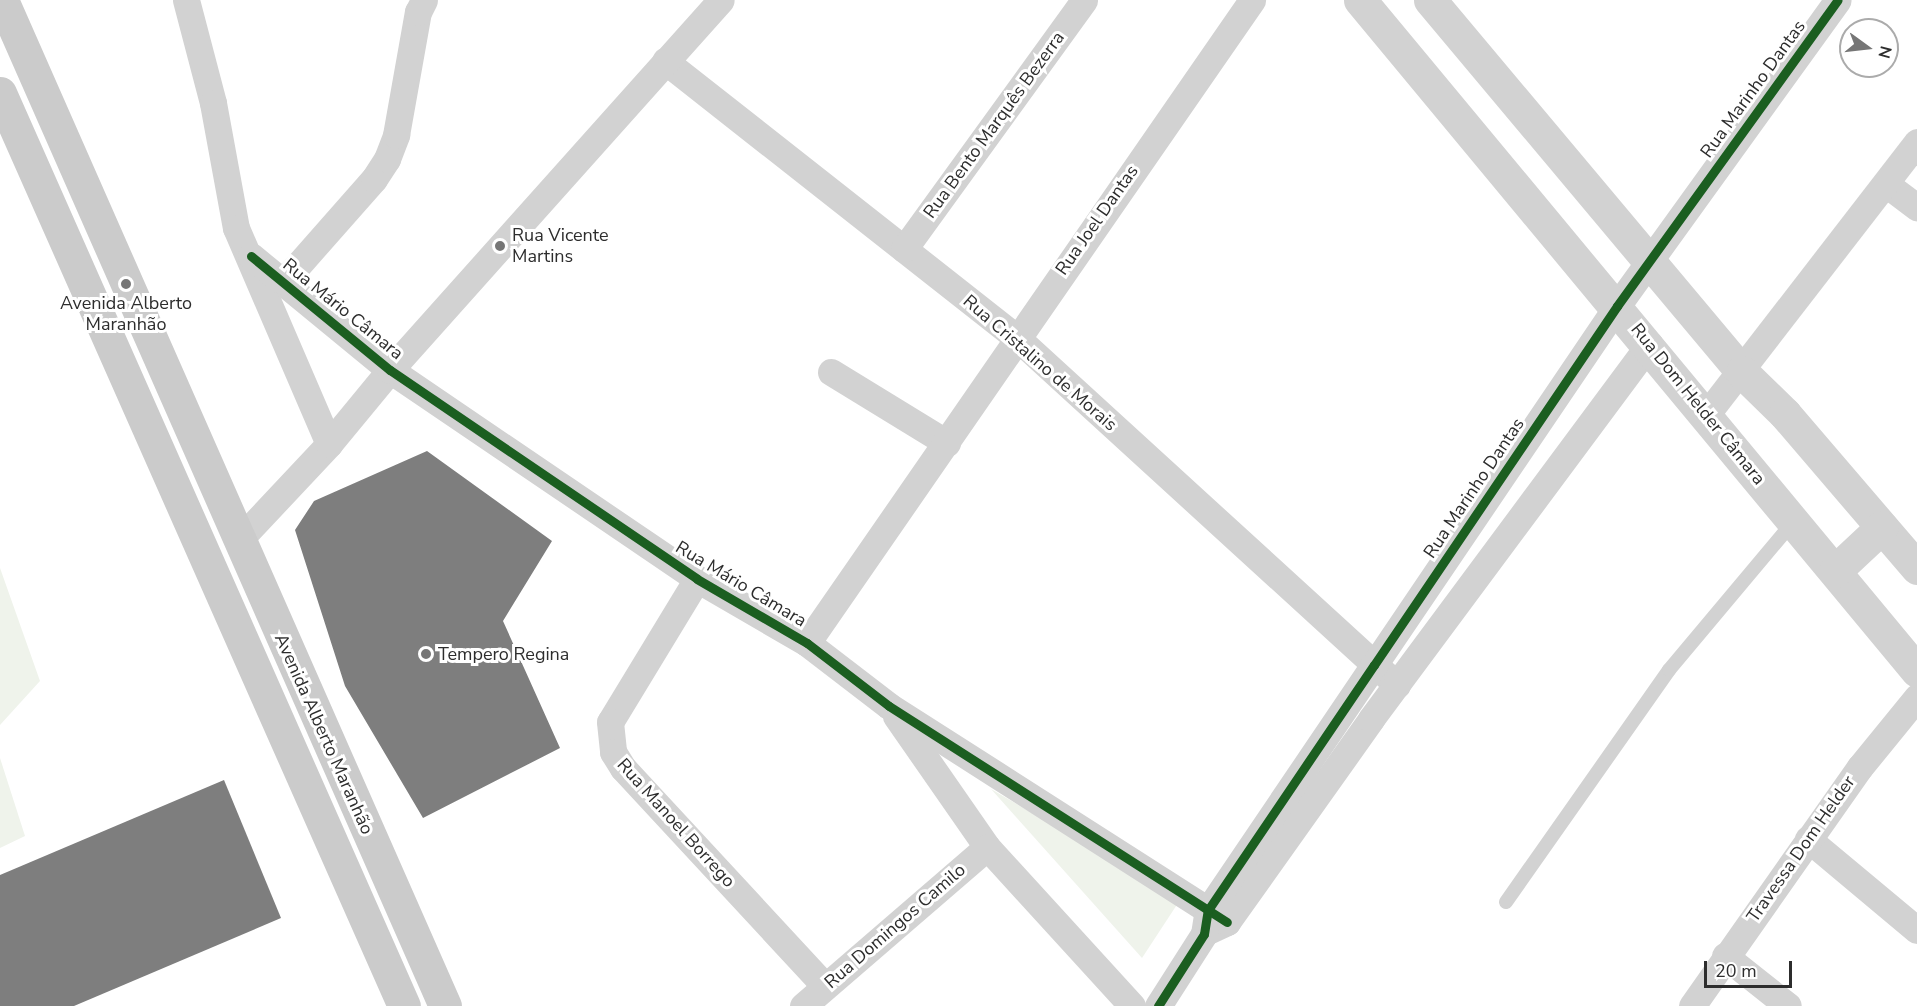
<!DOCTYPE html>
<meta charset="utf-8">
<style>
body{margin:0}
#map{position:relative;width:1917px;height:1006px;overflow:hidden;background:#fff;font-family:"Nunito Sans",sans-serif}
div>[style]{position:absolute}
.green>*{inset:0;background:#eff3eb}
.building>*{inset:0;background:#7e7e7e}
.service>*{height:14px;margin:-7px;padding:0 7px;transform-origin:7px;border-radius:7px;background:#d2d2d2}
.minor>*{height:27px;margin:-13.5px;padding:0 13.5px;transform-origin:13.5px;border-radius:13.5px;background:#d2d2d2}
.tertiary>*{height:33px;margin:-16.5px;padding:0 16.5px;transform-origin:16.5px;border-radius:16.5px;background:#d2d2d2}
.secondary>*{height:33px;margin:-16.5px;padding:0 16.5px;transform-origin:16.5px;border-radius:16.5px;background:#cbcbcb}
.cycleway>*{height:9px;margin:-4.5px;padding:0 4.5px;transform-origin:4.5px;border-radius:4.5px;background:#1b5e20}
.dots>*{width:16px;height:16px;translate:-50% -50%;box-sizing:border-box;border:3px solid #fff;border-radius:50%}
span{translate:-50% -50%;white-space:nowrap;text-align:center;line-height:1.15;-webkit-text-stroke:6px #fff;paint-order:stroke}
.street-label{font-size:18px;color:#2d2d2d}
.poi-label{font-size:18px;color:#2d2d2d}
.left{translate:0 -50%;text-align:left}
.north{position:absolute;left:1839px;top:18px;width:60px;height:60px;box-sizing:border-box;background:#fff;border:2px solid #ababab;border-radius:50%;rotate:105deg;font-size:16px;font-weight:700;line-height:24px;text-align:center;color:#2d2d2d}
.north::after{content:'';display:block;margin:auto;width:21px;height:27px;background:#767676;clip-path:polygon(50% 0,100% 100%,50% 72%,0 100%)}
.scale{position:absolute;left:1704px;top:961px;width:88px;height:27px;box-sizing:border-box;border:3px solid #2d2d2d;border-top:0;padding-left:8px;font-size:18px;line-height:21px;white-space:nowrap;color:#2d2d2d;-webkit-text-stroke:4px #fff;paint-order:stroke}
</style>
<div id="map">
<div class="green">
<i style="clip-path:polygon(0 568px,40px 681px,0 725px)"></i>
<i style="clip-path:polygon(0 758px,25px 836px,0 848px)"></i>
<i style="clip-path:polygon(991px 789px,1180px 900px,1142px 958px)"></i>
</div>
<div class="building">
<i style="clip-path:polygon(427px 451px,552px 541px,503px 621px,560px 748px,423px 818px,345px 686px,295px 530px,314px 501px)"></i>
<i style="clip-path:polygon(224px 780px,281px 918px,74px 1006px,0 1006px,0 875px)"></i>
</div>
<div class="service">
<i style="left:1506px;top:902px;width:284px;rotate:-54.9deg"></i>
<i style="left:1669px;top:670px;width:194px;rotate:-50deg"></i>
</div>
<div class="minor">
<i style="left:186px;top:0;width:106px;rotate:75.3deg"></i>
<i style="left:213px;top:103px;width:127px;rotate:79.6deg"></i>
<i style="left:236px;top:228px;width:235px;rotate:66.7deg"></i>
<i style="left:665px;top:61px;width:447px;rotate:38.2deg"></i>
<i style="left:1016px;top:337px;width:516px;rotate:42.41deg"></i>
<i style="left:1886px;top:184px;width:39px;rotate:37deg"></i>
<i style="left:904px;top:249px;width:307px;rotate:-54.1deg"></i>
<i style="left:251px;top:256px;width:180px;rotate:39.4deg"></i>
<i style="left:390px;top:370px;width:371px;rotate:34.2deg"></i>
<i style="left:697px;top:579px;width:127px;rotate:30.2deg"></i>
<i style="left:807px;top:643px;width:103px;rotate:37.5deg"></i>
<i style="left:889px;top:706px;width:401px;rotate:32.6deg"></i>
<i style="left:284px;top:281px;width:136px;rotate:-48.6deg"></i>
<i style="left:374px;top:179px;width:24px;rotate:-57deg"></i>
<i style="left:387px;top:159px;width:26px;rotate:-69deg"></i>
<i style="left:396px;top:135px;width:125px;rotate:-79.9deg"></i>
<i style="left:418px;top:12px;width:13px;rotate:-63deg"></i>
<i style="left:831px;top:372px;width:136px;rotate:31.5deg"></i>
<i style="left:1706px;top:415px;width:345px;rotate:-52.3deg"></i>
<i style="left:239px;top:540px;width:132px;rotate:-46.8deg"></i>
<i style="left:329px;top:444px;width:96px;rotate:-50.5deg"></i>
<i style="left:390px;top:370px;width:496px;rotate:-48.2deg"></i>
<i style="left:697px;top:579px;width:167px;rotate:121.3deg"></i>
<i style="left:610px;top:722px;width:30px;rotate:84deg"></i>
<i style="left:613px;top:752px;width:19px;rotate:58deg"></i>
<i style="left:623px;top:768px;width:297px;rotate:47.2deg"></i>
<i style="left:807px;top:643px;width:782px;rotate:-55.31deg"></i>
<i style="left:896px;top:716px;width:160px;rotate:55.2deg"></i>
<i style="left:987px;top:847px;width:215px;rotate:47.6deg"></i>
<i style="left:1808px;top:839px;width:142px;rotate:39.9deg"></i>
<i style="left:1210px;top:930px;width:19px;rotate:-25deg"></i>
<i style="left:1227px;top:922px;width:249px;rotate:-54.6deg"></i>
<i style="left:1371px;top:719px;width:467px;rotate:-53.4deg"></i>
<i style="left:1725px;top:956px;width:80px;rotate:38.4deg"></i>
<i style="left:803px;top:1006px;width:243px;rotate:-40.8deg"></i>
<i style="left:1158px;top:1006px;width:85px;rotate:-57.4deg"></i>
<i style="left:1204px;top:934px;width:24px;rotate:-81deg"></i>
<i style="left:1208px;top:910px;width:296px;rotate:-55.9deg"></i>
<i style="left:1374px;top:665px;width:434px;rotate:-55.9deg"></i>
<i style="left:1617px;top:306px;width:377px;rotate:-54.2deg"></i>
<i style="left:1692px;top:1006px;width:292px;rotate:-54.9deg"></i>
<i style="left:1860px;top:767px;width:90px;rotate:-50.8deg"></i>
</div>
<div class="tertiary">
<i style="left:1360px;top:0;width:872px;rotate:50.3deg"></i>
<i style="left:1430px;top:0;width:486px;rotate:50deg"></i>
<i style="left:1742px;top:372px;width:60px;rotate:44.3deg"></i>
<i style="left:1785px;top:414px;width:203px;rotate:49.4deg"></i>
<i style="left:1835px;top:571px;width:64px;rotate:-43.1deg"></i>
</div>
<div class="secondary">
<i style="left:2px;top:0;width:1099px;rotate:66.23deg"></i>
<i style="left:0;top:93px;width:998px;rotate:66.13deg"></i>
</div>
<div class="cycleway">
<i style="left:251px;top:256px;width:180px;rotate:39.4deg"></i>
<i style="left:390px;top:370px;width:371px;rotate:34.2deg"></i>
<i style="left:697px;top:579px;width:127px;rotate:30.2deg"></i>
<i style="left:807px;top:643px;width:103px;rotate:37.5deg"></i>
<i style="left:889px;top:706px;width:401px;rotate:32.6deg"></i>
<i style="left:1158px;top:1006px;width:85px;rotate:-57.4deg"></i>
<i style="left:1204px;top:934px;width:24px;rotate:-81deg"></i>
<i style="left:1208px;top:910px;width:296px;rotate:-55.9deg"></i>
<i style="left:1374px;top:665px;width:434px;rotate:-55.9deg"></i>
<i style="left:1617px;top:306px;width:377px;rotate:-54.2deg"></i>
</div>
<div class="dots">
<i style="left:500px;top:246px;background:#767676"></i>
<i style="left:126px;top:284px;background:#767676"></i>
<i style="left:426px;top:654px;background:#767676"></i>
</div>
<div class="street-label">
<span style="left:1753px;top:89px;rotate:-54deg">Rua Marinho Dantas</span>
<span style="left:994px;top:125px;rotate:-54deg">Rua Bento Marquês Bezerra</span>
<span style="left:1097px;top:220px;rotate:-55deg">Rua Joel Dantas</span>
<span style="left:343px;top:309px;rotate:39deg">Rua Mário Câmara</span>
<span style="left:1040px;top:363px;rotate:41deg">Rua Cristalino de Morais</span>
<span style="left:1698px;top:404px;rotate:51deg">Rua Dom Helder Câmara</span>
<span style="left:1474px;top:488px;rotate:-56deg">Rua Marinho Dantas</span>
<span style="left:741px;top:584px;rotate:31deg">Rua Mário Câmara</span>
<span style="left:324px;top:734px;rotate:66deg">Avenida Alberto Maranhão</span>
<span style="left:676px;top:823px;rotate:48deg">Rua Manoel Borrego</span>
<span style="left:1801px;top:849px;rotate:-55deg">Travessa Dom Helder</span>
<span style="left:895px;top:926px;rotate:-41deg">Rua Domingos Camilo</span>
</div>
<div class="poi-label">
<span class="left" style="left:512px;top:246px">Rua Vicente<br>Martins</span>
<span style="left:126px;top:314px">Avenida Alberto<br>Maranhão</span>
<span class="left" style="left:438px;top:654px">Tempero Regina</span>
</div>
<div class="north">N</div>
<div class="scale">20 m</div>
</div>
